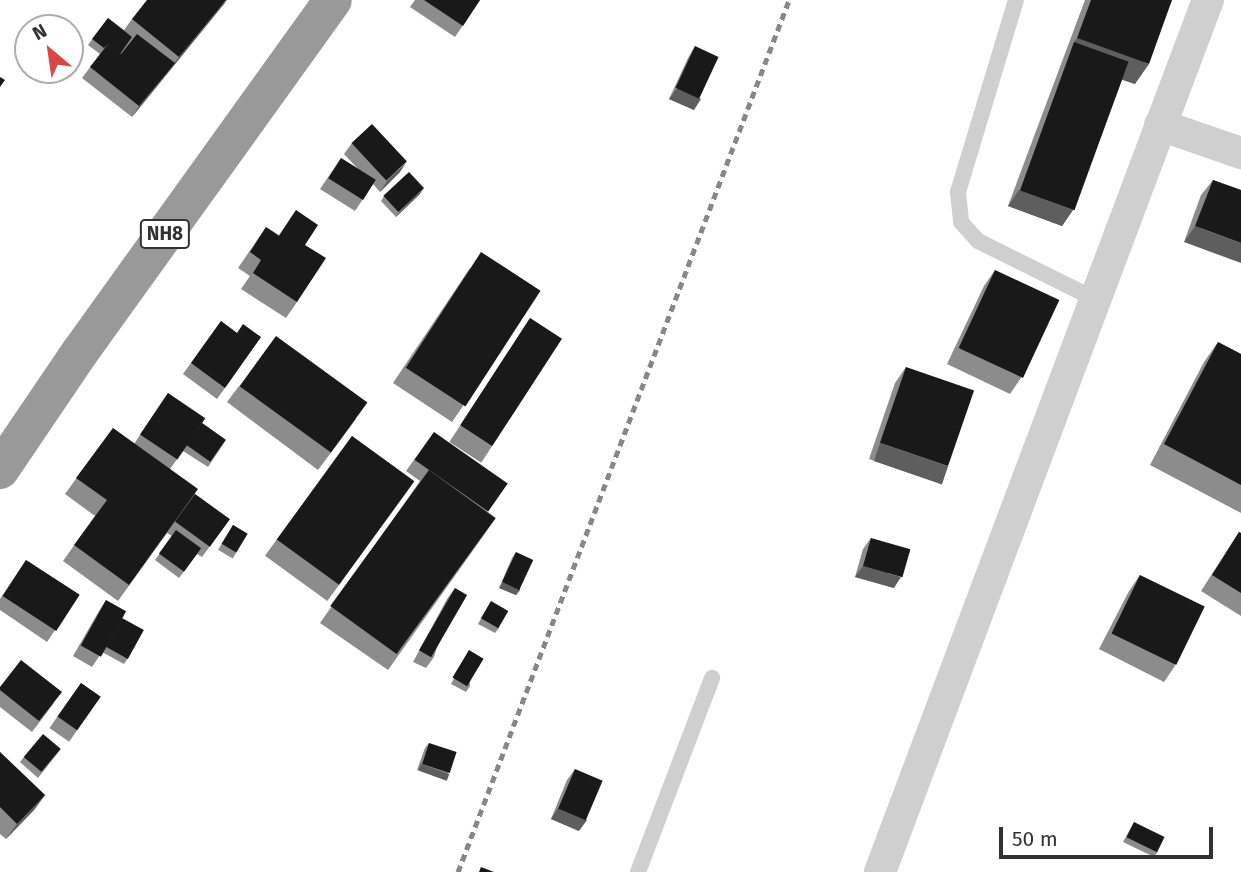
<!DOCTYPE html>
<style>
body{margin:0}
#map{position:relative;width:1241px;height:872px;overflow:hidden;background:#fff;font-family:"Fira Sans",sans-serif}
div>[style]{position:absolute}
.lane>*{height:16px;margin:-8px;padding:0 8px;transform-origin:8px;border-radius:8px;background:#cfcfcf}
.street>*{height:32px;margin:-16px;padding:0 16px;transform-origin:16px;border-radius:16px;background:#cfcfcf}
.highway>*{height:38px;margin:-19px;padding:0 19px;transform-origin:19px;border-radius:19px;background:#999}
.rail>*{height:5px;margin-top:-2.5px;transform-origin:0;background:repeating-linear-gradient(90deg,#878787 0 7px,transparent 0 12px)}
.wall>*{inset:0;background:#8c8c8c;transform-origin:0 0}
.shaded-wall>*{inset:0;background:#5e5e5e;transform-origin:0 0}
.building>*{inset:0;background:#191919;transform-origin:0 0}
span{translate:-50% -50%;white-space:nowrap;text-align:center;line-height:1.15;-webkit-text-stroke:7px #fff;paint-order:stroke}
.shield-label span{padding:2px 5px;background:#fff;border:2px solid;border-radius:5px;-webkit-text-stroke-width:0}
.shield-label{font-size:19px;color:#323232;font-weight:700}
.north{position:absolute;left:14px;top:14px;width:70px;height:70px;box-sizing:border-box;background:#fff;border:2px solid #adadad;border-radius:50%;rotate:331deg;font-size:19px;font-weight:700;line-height:28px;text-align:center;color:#323232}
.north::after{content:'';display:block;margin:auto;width:24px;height:32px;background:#d94845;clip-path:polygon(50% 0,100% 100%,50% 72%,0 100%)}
.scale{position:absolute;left:999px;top:827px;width:214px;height:32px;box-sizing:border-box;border:4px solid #323232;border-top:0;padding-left:9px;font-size:21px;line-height:24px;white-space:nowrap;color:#323232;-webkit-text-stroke:5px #fff;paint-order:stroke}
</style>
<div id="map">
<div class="lane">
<i style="left:1016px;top:0;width:201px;rotate:106.8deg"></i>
<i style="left:958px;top:192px;width:30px;rotate:84deg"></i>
<i style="left:961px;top:222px;width:25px;rotate:48deg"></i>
<i style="left:978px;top:241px;width:131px;rotate:26.4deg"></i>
<i style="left:638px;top:872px;width:208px;rotate:-69.1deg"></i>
</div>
<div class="street">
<i style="left:1160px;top:125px;width:86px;rotate:19.1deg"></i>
<i style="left:880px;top:872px;width:932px;rotate:-69.39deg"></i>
</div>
<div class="highway">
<i style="left:0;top:470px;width:143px;rotate:-55.9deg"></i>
<i style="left:80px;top:352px;width:433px;rotate:-54.3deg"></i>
</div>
<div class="rail">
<i style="left:458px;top:872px;width:933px;rotate:-69.21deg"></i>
</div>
<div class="wall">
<i style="clip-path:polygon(415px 0,480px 0,455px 37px,410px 7px)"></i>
<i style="clip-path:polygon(1085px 0,1172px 0,1135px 84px,1122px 80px,1073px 210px,1062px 226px,1008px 206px)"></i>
<i style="clip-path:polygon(225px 3px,132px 117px,82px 78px,100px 54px,88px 45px,108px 18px,124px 30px,132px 19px)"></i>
<i style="clip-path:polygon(695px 46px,694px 110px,669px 99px,688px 58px)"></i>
<i style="clip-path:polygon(352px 143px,400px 172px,380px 192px,373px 184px,355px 211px,320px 189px,341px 158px,358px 169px,344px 154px)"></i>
<i style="clip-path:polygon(1213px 180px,1241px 190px,1184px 242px,1201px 195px)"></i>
<i style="clip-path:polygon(420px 194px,396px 217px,381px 201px,384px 196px)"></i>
<i style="clip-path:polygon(296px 210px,305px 245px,297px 302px,286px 318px,241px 289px,250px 276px,238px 268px,266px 227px,279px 235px)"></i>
<i style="clip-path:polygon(470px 268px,463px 406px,452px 422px,393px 383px)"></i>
<i style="clip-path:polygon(995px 270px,1021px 378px,1010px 394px,947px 364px,984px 286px)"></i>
<i style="left:530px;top:318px;width:38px;height:148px;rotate:33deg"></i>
<i style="clip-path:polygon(221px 321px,237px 333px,261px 337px,217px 399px,183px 374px)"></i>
<i style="clip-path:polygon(1218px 342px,1241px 354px,1241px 513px,1150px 465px,1204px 362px)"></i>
<i style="clip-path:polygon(906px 367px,948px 466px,937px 482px,869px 459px,895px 383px)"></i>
<i style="clip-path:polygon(239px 386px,356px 419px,318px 470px,227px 402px)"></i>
<i style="clip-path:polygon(168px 393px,202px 423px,226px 440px,208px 467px,183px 451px,170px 469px,195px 494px,230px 519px,202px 557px,197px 554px,179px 578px,155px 560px,172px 536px,167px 533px,118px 601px,63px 561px,95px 516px,65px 494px,113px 428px,134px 444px)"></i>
<i style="clip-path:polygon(434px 432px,488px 512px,496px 518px,388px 670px,320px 623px,420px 481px,406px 471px)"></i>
<i style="left:352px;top:436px;width:77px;height:148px;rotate:36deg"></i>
<i style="left:233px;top:525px;width:17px;height:29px;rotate:31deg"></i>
<i style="clip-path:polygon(1239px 532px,1241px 533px,1241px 616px,1201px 591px)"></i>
<i style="clip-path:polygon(871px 538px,894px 588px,855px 577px,863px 549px)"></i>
<i style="clip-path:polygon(516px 552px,520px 590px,516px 595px,499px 588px,512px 558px)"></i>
<i style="clip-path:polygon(26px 560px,79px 595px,47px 642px,0 610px,0 599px)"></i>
<i style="clip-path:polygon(1140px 575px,1175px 666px,1164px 682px,1099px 649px,1129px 591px)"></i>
<i style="clip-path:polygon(455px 588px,434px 657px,426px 668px,413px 662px,447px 599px)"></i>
<i style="clip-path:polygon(106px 600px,122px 618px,128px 658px,124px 664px,102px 652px,92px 667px,73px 656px,99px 611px)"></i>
<i style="clip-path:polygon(491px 601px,499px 628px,495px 633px,478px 624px)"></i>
<i style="clip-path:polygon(469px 650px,470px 686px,466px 692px,451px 684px)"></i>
<i style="left:81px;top:683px;width:24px;height:55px;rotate:35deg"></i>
<i style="clip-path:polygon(0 687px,54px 703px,32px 732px,0 707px)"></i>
<i style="clip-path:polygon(429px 743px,449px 774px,445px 780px,417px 770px,425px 748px)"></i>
<i style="clip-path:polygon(61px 749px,38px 778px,20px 762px,24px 757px)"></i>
<i style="clip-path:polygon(0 752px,45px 795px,34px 810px,6px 839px,0 834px)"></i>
<i style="clip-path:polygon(575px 769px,579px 831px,551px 819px,567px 780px)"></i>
<i style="clip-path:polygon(1134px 822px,1158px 851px,1154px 857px,1123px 842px)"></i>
</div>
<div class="shaded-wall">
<i style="clip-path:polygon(226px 0,227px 0,132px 117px,139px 106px)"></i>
<i style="clip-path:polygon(1077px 38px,1149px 64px,1135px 84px,1068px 60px,1074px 42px)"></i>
<i style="clip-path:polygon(677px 88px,701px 99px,694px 110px,669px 99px)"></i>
<i style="clip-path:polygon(407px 161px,400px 172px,380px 192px,387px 181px)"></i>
<i style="clip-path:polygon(424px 188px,420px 194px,396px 217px,400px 212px)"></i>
<i style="clip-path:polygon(1019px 190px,1073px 210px,1062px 226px,1008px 206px)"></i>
<i style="clip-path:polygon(1195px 226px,1241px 243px,1241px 263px,1184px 242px)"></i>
<i style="left:880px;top:443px;width:72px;height:19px;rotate:19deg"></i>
<i style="clip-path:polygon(863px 566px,901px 577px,894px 588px,855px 577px)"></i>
<i style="clip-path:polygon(503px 582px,520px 590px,516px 595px,499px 588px)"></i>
<i style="left:421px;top:764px;width:30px;height:7px;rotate:20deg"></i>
<i style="clip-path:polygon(45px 795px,34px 810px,6px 839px,17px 824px)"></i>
<i style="clip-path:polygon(558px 808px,587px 820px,579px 831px,551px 819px)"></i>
</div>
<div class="building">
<i style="clip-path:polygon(147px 0,226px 0,179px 57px,132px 19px)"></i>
<i style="clip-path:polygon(424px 0,480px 0,463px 26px)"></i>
<i style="clip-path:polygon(1091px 0,1172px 0,1149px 64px,1077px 38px)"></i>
<i style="clip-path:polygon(108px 18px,132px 37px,120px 54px,108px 44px,104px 48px,92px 39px)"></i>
<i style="clip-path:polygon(137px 34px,175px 63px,139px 106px,90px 67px,108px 44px,121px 54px)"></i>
<i style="left:1074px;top:42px;width:58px;height:158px;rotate:20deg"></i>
<i style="left:695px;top:46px;width:26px;height:46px;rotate:25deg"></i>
<i style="clip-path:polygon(0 77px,5px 80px,0 87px)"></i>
<i style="left:372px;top:124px;width:51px;height:28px;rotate:47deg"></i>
<i style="left:341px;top:158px;width:41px;height:24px;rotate:32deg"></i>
<i style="left:409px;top:172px;width:22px;height:35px;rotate:47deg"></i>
<i style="clip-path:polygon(1213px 180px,1241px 190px,1241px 243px,1195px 226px)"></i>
<i style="clip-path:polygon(296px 210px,318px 225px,305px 245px,326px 258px,297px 302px,253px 273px,261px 260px,250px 252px,266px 227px,279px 236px)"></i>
<i style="left:481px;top:252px;width:71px;height:138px;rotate:33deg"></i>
<i style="left:995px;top:270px;width:71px;height:86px;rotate:25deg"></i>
<i style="left:530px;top:318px;width:38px;height:128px;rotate:33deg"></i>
<i style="clip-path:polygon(221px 321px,237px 333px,243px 324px,261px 337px,225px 388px,191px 363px)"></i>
<i style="left:276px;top:336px;width:113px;height:62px;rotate:36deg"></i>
<i style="clip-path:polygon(1218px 342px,1241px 354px,1241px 485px,1164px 444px)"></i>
<i style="left:906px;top:367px;width:72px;height:80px;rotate:19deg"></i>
<i style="left:168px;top:393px;width:45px;height:50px;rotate:34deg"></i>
<i style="left:202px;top:423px;width:29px;height:27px;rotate:35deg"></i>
<i style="clip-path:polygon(113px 428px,198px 489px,129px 585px,74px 545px,107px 500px,76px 478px)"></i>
<i style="left:434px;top:432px;width:90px;height:34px;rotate:35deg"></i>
<i style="left:352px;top:436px;width:77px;height:128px;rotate:36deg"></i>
<i style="left:429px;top:470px;width:82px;height:168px;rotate:36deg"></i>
<i style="left:195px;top:494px;width:43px;height:34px;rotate:36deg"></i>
<i style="left:233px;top:525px;width:17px;height:22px;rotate:31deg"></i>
<i style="left:176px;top:530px;width:31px;height:29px;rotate:36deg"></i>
<i style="clip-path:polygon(1239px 532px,1241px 533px,1241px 593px,1212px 575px)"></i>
<i style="left:871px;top:538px;width:41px;height:29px;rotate:16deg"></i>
<i style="left:516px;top:552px;width:19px;height:33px;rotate:25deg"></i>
<i style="left:26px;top:560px;width:64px;height:43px;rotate:33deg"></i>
<i style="left:1140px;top:575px;width:72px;height:65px;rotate:26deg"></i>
<i style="left:455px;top:588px;width:14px;height:72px;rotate:30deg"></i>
<i style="left:106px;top:600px;width:23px;height:52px;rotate:29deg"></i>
<i style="left:491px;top:601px;width:20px;height:20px;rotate:30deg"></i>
<i style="left:122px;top:618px;width:25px;height:33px;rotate:29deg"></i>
<i style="left:469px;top:650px;width:17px;height:32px;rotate:31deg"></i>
<i style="clip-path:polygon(21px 660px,62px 692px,39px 721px,0 690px,0 687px)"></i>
<i style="left:81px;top:683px;width:24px;height:41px;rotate:35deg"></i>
<i style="left:43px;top:734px;width:23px;height:30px;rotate:40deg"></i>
<i style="left:429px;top:743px;width:29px;height:22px;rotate:18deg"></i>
<i style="clip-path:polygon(0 752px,45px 795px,17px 824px,0 807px)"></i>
<i style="left:575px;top:769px;width:30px;height:43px;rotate:23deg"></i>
<i style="left:1134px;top:822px;width:34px;height:17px;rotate:26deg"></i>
<i style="clip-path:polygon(481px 867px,494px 872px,479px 872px)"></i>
</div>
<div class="shield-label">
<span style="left:165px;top:234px">NH8</span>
</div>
<div class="north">N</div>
<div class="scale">50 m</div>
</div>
